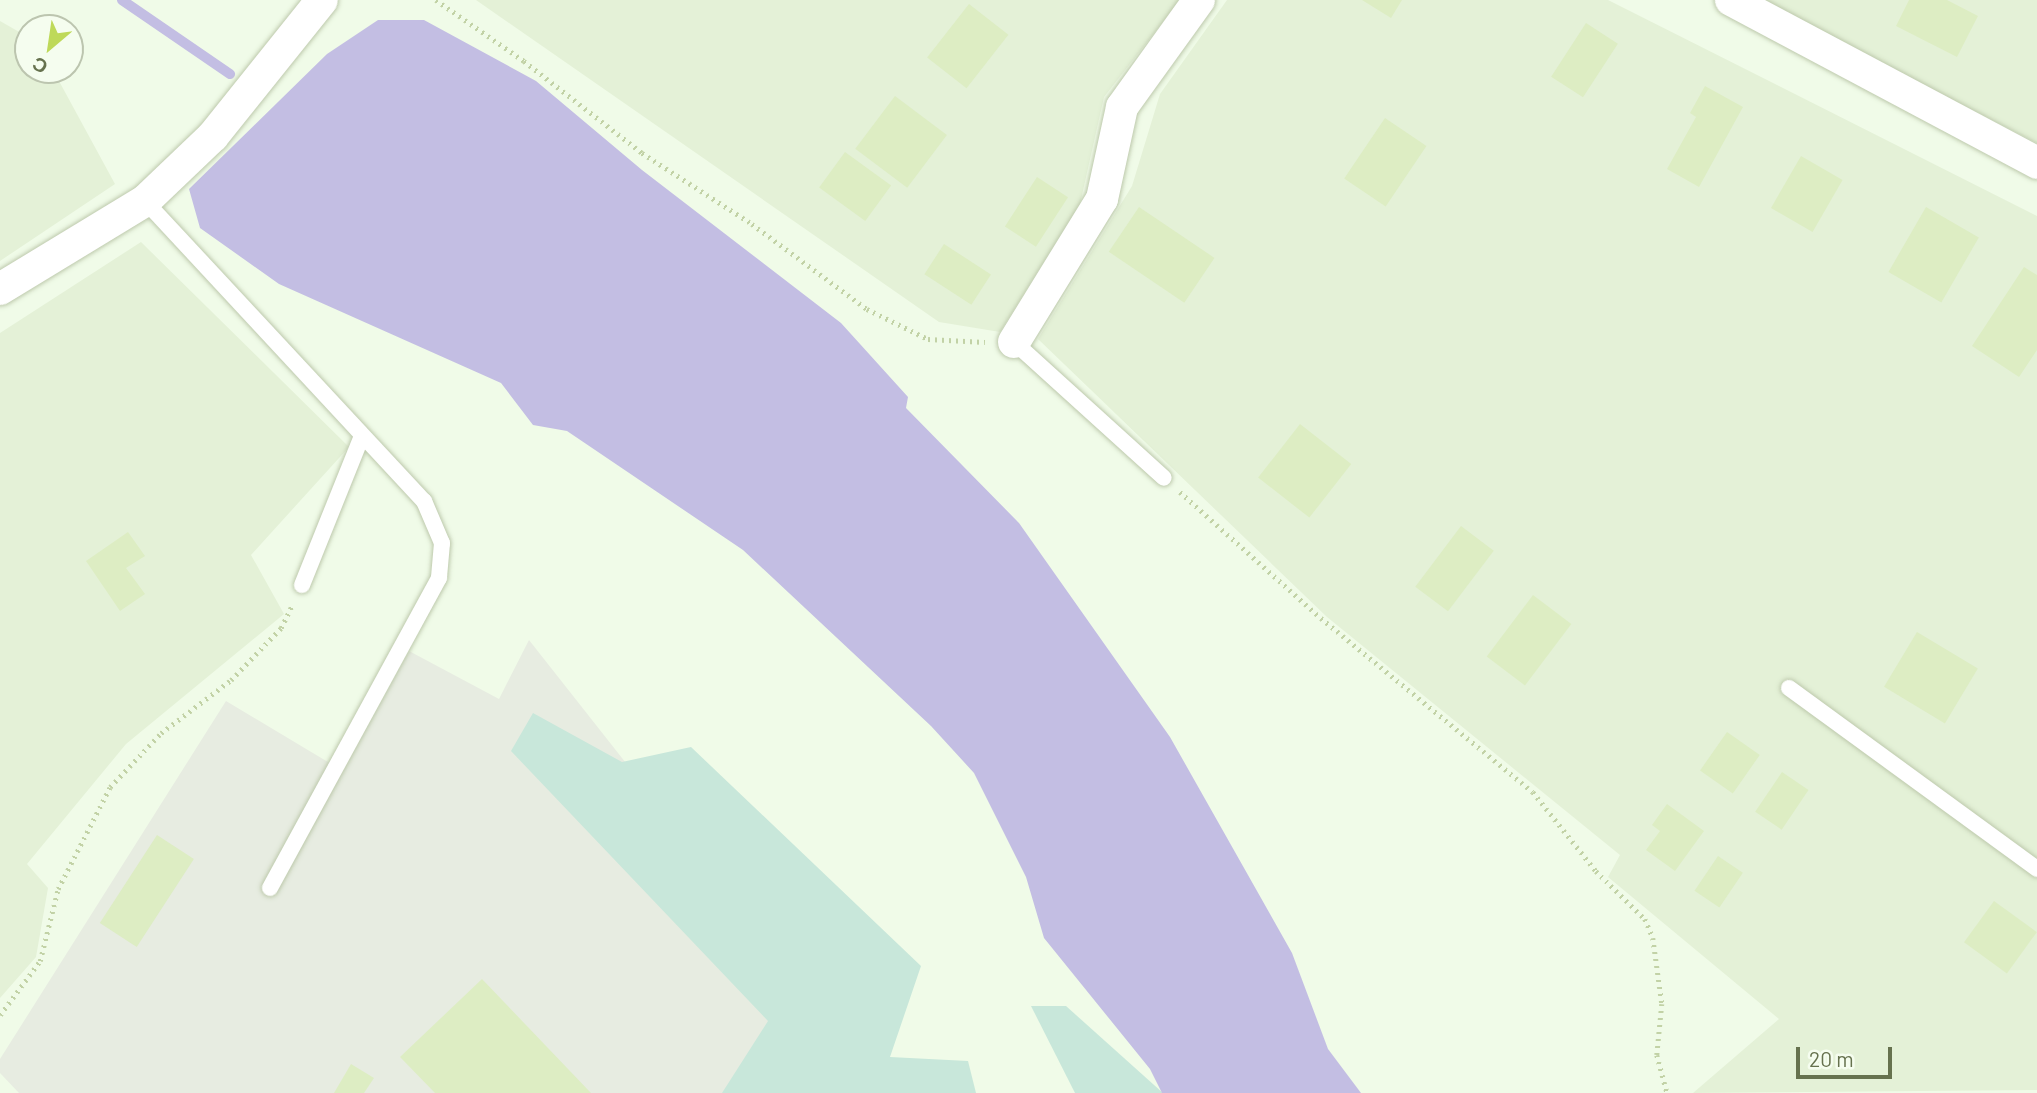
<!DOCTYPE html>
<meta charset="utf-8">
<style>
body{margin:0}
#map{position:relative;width:2037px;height:1093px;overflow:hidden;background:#f0fbe8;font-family:Barlow,sans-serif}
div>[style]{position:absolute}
.residential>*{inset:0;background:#e4f1d7}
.industrial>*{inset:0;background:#e7ece1}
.green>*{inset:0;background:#c8e7da}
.water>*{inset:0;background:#c3bee3}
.stream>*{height:10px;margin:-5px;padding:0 5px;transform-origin:5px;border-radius:5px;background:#c3bee3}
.building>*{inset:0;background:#ddedc3;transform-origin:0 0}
.path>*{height:4.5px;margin-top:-2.25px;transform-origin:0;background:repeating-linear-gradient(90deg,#c2d2a6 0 2px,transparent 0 7px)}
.roads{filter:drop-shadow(0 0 2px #bdc9ac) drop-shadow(0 0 2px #bdc9ac)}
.lane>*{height:16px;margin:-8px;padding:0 8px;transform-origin:8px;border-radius:8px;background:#fff}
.street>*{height:32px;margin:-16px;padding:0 16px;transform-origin:16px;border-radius:16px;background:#fff}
span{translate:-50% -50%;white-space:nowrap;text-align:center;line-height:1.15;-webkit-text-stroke:5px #f5fdef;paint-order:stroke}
.north{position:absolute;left:14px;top:14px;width:70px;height:70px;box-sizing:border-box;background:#f5fdef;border:2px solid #bcc5af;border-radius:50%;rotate:209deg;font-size:19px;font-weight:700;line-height:28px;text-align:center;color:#66724e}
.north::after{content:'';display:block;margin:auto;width:24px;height:32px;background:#bed959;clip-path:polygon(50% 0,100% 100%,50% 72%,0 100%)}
.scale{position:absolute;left:1796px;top:1047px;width:96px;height:32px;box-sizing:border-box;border:4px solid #66724e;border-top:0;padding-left:9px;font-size:21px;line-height:24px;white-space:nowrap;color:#66724e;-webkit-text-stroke:5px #f5fdef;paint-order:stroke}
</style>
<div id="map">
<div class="residential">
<i style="clip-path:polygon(476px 0,1180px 0,1104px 97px,1080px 204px,1000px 332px,939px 322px)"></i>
<i style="clip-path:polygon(1227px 0,1608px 0,2037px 216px,2037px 1090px,1693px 1093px,1779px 1019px,1608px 877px,1620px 855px,1327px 617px,1038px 339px,1132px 186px,1160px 94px)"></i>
<i style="clip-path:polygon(1760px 0,2037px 0,2037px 143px,1865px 55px)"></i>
<i style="clip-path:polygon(0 21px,28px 37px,28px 70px,53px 70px,115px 184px,0 261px)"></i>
<i style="clip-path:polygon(141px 242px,349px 447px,251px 555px,284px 614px,126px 744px,27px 864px,48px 888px,36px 957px,0 998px,0 333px)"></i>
</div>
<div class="industrial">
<i style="clip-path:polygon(529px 640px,886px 1093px,19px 1093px,0 1073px,0 1059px,226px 701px,343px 771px,409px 651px,499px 699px)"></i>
</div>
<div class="green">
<i style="clip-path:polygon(533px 713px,622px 762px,691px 747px,921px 966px,890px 1057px,968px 1061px,976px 1093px,722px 1093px,768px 1021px,511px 751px)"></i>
<i style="clip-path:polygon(1031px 1006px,1066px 1006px,1163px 1093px,1075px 1093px)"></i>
</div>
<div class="water">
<i style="clip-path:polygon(378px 20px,424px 20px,536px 81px,642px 170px,841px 323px,908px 397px,906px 408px,1019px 523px,1170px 737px,1292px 953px,1328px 1049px,1361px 1093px,1162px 1093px,1150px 1069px,1044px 938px,1026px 877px,974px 773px,931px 726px,743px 550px,567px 431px,533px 425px,501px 383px,279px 284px,200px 228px,189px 189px,327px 54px)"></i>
</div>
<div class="stream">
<i style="left:122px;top:0;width:131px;rotate:34.4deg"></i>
</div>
<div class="building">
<i style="clip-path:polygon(1362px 0,1402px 0,1391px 18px)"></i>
<i style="clip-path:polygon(1909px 0,1947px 0,1978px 16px,1957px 57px,1896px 26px)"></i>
<i style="left:969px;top:4px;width:50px;height:68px;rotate:38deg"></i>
<i style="left:1586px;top:23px;width:38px;height:64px;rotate:33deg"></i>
<i style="clip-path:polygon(1705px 86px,1743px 107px,1699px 187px,1667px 169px,1696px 117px,1690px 113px)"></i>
<i style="left:895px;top:96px;width:65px;height:66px;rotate:37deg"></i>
<i style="left:1385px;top:118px;width:50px;height:73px;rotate:34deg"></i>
<i style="left:845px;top:152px;width:57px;height:44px;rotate:36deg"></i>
<i style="left:1801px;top:156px;width:48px;height:60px;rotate:30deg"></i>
<i style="left:1037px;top:177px;width:37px;height:59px;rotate:33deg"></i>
<i style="left:1139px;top:207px;width:91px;height:54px;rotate:34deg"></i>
<i style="left:1926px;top:207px;width:61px;height:75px;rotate:30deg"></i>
<i style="left:944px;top:244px;width:56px;height:36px;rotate:33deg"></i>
<i style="clip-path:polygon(2024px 267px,2037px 275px,2037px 350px,2019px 377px,1972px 346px)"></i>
<i style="left:1300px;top:424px;width:65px;height:68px;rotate:38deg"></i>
<i style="left:1461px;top:526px;width:41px;height:76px;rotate:37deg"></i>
<i style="clip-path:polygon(128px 532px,145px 556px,126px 568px,145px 594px,120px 611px,86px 561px)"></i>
<i style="left:1533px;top:595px;width:48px;height:77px;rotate:37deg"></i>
<i style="left:1917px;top:632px;width:71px;height:64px;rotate:31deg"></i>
<i style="left:1727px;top:732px;width:40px;height:47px;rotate:35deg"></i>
<i style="left:1782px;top:772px;width:32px;height:48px;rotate:34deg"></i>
<i style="clip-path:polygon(1667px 804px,1704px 831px,1675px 871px,1646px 850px,1660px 831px,1652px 825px)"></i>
<i style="left:157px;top:835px;width:44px;height:105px;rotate:33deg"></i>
<i style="left:1718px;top:856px;width:30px;height:42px;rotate:34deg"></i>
<i style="left:1994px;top:901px;width:53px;height:51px;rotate:36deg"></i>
<i style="clip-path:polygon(482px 979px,591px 1093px,435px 1093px,400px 1057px)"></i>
<i style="clip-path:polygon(351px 1064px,374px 1078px,364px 1093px,334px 1093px)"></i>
</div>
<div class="path">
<i style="left:436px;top:0;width:107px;rotate:34.7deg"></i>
<i style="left:524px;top:61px;width:150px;rotate:37.9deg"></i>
<i style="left:642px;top:153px;width:131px;rotate:32.8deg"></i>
<i style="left:752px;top:224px;width:143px;rotate:36.5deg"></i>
<i style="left:867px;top:309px;width:68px;rotate:26.2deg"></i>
<i style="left:928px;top:339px;width:57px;rotate:3deg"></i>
<i style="left:1180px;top:492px;width:189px;rotate:41.8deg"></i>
<i style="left:1321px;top:618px;width:274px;rotate:39.4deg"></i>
<i style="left:1533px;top:792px;width:101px;rotate:51.4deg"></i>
<i style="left:1596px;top:871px;width:69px;rotate:44.4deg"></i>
<i style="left:1645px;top:919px;width:21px;rotate:67deg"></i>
<i style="left:1653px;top:938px;width:67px;rotate:82.2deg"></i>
<i style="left:1662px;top:1004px;width:51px;rotate:95.6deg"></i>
<i style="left:1657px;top:1055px;width:39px;rotate:75deg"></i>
<i style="left:0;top:1015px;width:67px;rotate:-53.5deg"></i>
<i style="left:40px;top:961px;width:74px;rotate:-76deg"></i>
<i style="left:58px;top:889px;width:114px;rotate:-63deg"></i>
<i style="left:110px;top:787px;width:74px;rotate:-46.6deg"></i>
<i style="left:161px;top:733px;width:88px;rotate:-37.1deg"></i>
<i style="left:231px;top:680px;width:72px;rotate:-46.1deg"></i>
<i style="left:281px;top:628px;width:25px;rotate:-64deg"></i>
</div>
<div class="roads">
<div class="lane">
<i style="left:145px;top:201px;width:410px;rotate:47.1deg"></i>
<i style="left:424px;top:501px;width:46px;rotate:66.8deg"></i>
<i style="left:442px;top:543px;width:35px;rotate:95deg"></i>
<i style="left:439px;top:578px;width:353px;rotate:118.6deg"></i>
<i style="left:1014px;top:342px;width:202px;rotate:42.2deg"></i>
<i style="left:302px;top:585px;width:158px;rotate:-68.1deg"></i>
<i style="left:1789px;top:688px;width:307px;rotate:36.1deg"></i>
</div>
<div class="street">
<i style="left:1731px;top:0;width:347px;rotate:28deg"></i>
<i style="left:0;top:289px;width:170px;rotate:-31.3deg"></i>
<i style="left:145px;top:201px;width:94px;rotate:-43.7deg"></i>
<i style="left:213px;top:136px;width:174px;rotate:-51.3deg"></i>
<i style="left:1014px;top:342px;width:168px;rotate:-58.4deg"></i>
<i style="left:1102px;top:199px;width:94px;rotate:-77.7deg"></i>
<i style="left:1122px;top:107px;width:132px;rotate:-54.3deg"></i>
</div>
</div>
<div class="north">С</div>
<div class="scale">20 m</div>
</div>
